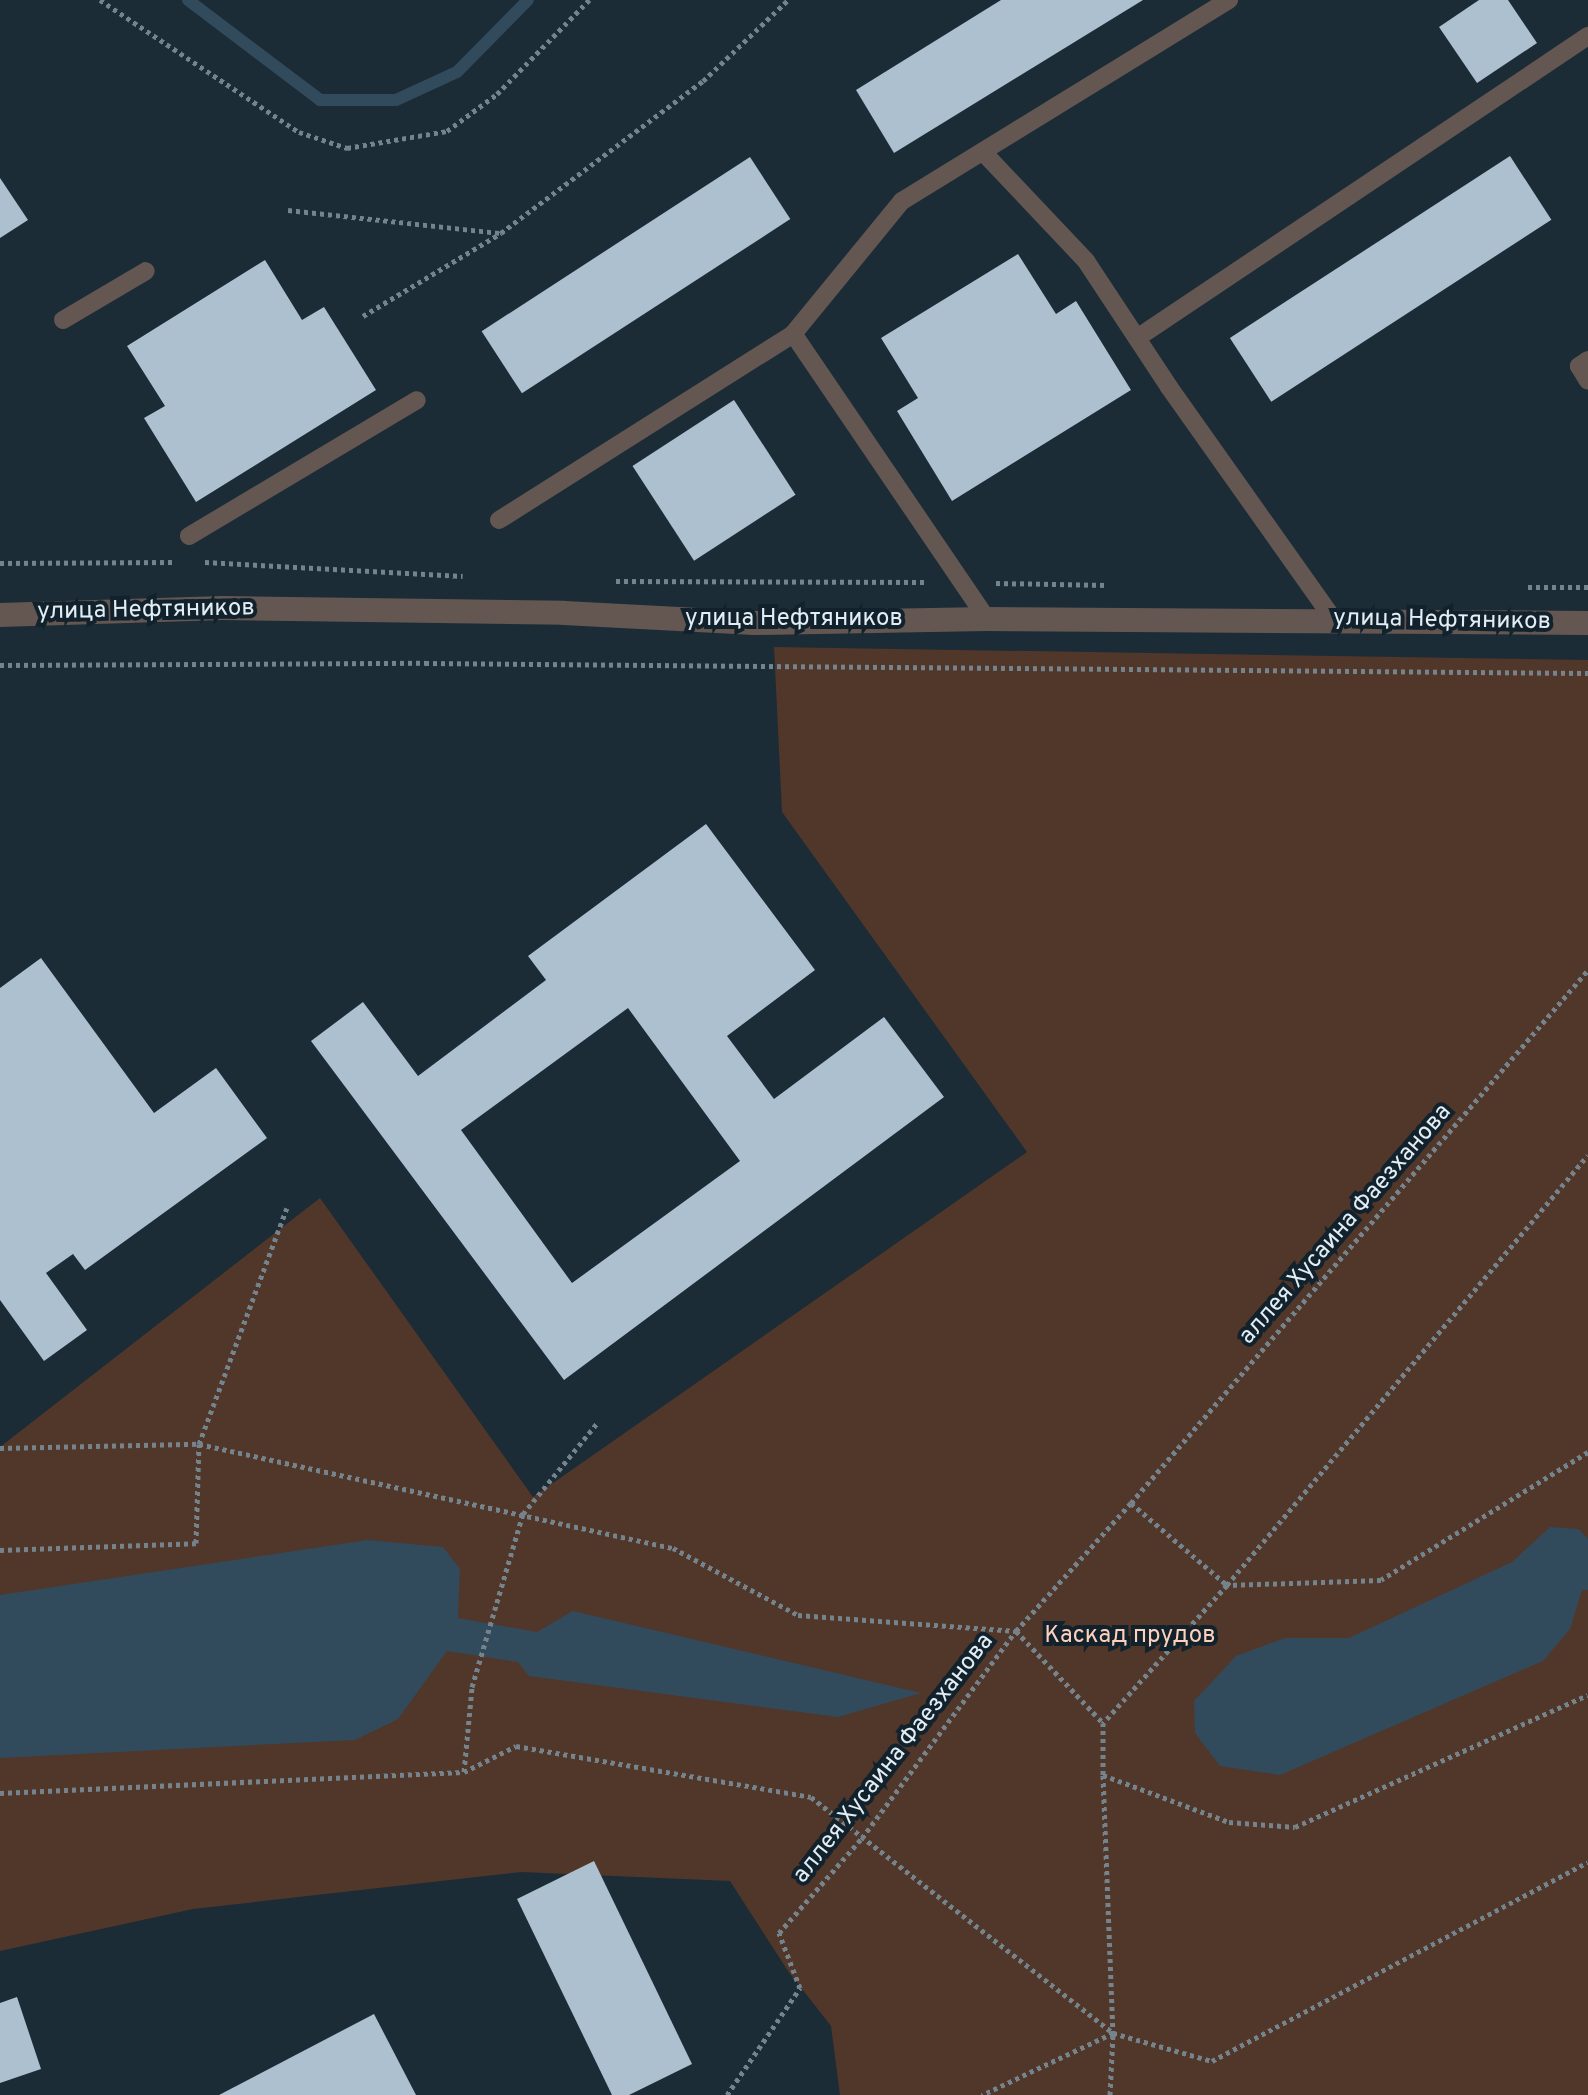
<!DOCTYPE html>
<meta charset="utf-8">
<style>
body{margin:0}
#map{position:relative;width:1588px;height:2095px;overflow:hidden;background:#1b2c37;font-family:Overpass,sans-serif}
div>[style]{position:absolute}
.green>*{inset:0;background:#51362a}
.water>*{inset:0;background:#314b5d}
.stream>*{height:12px;margin:-6px;padding:0 6px;transform-origin:6px;border-radius:6px;background:#314b5d}
.building>*{inset:0;background:#acc0cf;transform-origin:0 0}
.path>*{height:5px;margin-top:-2.5px;transform-origin:0;background:repeating-linear-gradient(90deg,#74838c 0 4px,transparent 0 8px)}
.service>*{height:18px;margin:-9px;padding:0 9px;transform-origin:9px;border-radius:9px;background:#645751}
.tertiary>*{height:24px;margin:-12px;padding:0 12px;transform-origin:12px;border-radius:12px;background:#645751}
span{translate:-50% -50%;white-space:nowrap;text-align:center;line-height:1.15;-webkit-text-stroke:8px #12222d;paint-order:stroke}
.street-label{font-size:24px;color:#e2edf4}
.park-label{font-size:24px;color:#fed0bb}
</style>
<div id="map">
<div class="green">
<i style="clip-path:polygon(774px 647px,1588px 660px,1588px 2095px,840px 2095px,831px 2026px,788px 1971px,730px 1881px,521px 1872px,193px 1909px,0 1951px,0 1447px,320px 1198px,533px 1497px,1027px 1152px,782px 812px)"></i>
</div>
<div class="water">
<i style="clip-path:polygon(1550px 1527px,1579px 1529px,1588px 1539px,1588px 1590px,1582px 1590px,1570px 1629px,1543px 1661px,1280px 1775px,1220px 1766px,1195px 1733px,1194px 1701px,1236px 1656px,1285px 1638px,1349px 1638px,1512px 1562px)"></i>
<i style="clip-path:polygon(368px 1540px,443px 1547px,460px 1569px,458px 1618px,537px 1632px,573px 1611px,921px 1693px,838px 1717px,529px 1676px,518px 1662px,447px 1651px,398px 1719px,355px 1740px,0 1758px,0 1595px)"></i>
</div>
<div class="stream">
<i style="left:188px;top:0;width:166px;rotate:37.1deg"></i>
<i style="left:320px;top:100px;width:76px"></i>
<i style="left:396px;top:100px;width:67px;rotate:-24.7deg"></i>
<i style="left:457px;top:72px;width:101px;rotate:-45.4deg"></i>
</div>
<div class="building">
<i style="clip-path:polygon(1001px 0,1143px 0,894px 153px,856px 90px)"></i>
<i style="clip-path:polygon(1479px 0,1508px 0,1537px 43px,1477px 83px,1439px 27px)"></i>
<i style="left:1510px;top:156px;width:76px;height:334px;rotate:57deg"></i>
<i style="left:750px;top:157px;width:74px;height:320px;rotate:57deg"></i>
<i style="clip-path:polygon(0 178px,28px 220px,0 238px)"></i>
<i style="clip-path:polygon(1018px 254px,1056px 314px,1076px 301px,1131px 390px,952px 501px,897px 411px,918px 398px,881px 338px)"></i>
<i style="clip-path:polygon(265px 260px,302px 320px,324px 307px,376px 390px,196px 502px,144px 418px,165px 406px,127px 346px)"></i>
<i style="left:734px;top:400px;width:113px;height:121px;rotate:57deg"></i>
<i style="clip-path:polygon(evenodd,706px 824px,815px 970px,727px 1036px,774px 1099px,884px 1017px,944px 1097px,564px 1380px,311px 1041px,363px 1002px,418px 1076px,546px 980px,528px 956px,706px 824px,628px 1008px,740px 1161px,572px 1283px,461px 1130px,628px 1008px)"></i>
<i style="clip-path:polygon(41px 958px,154px 1113px,216px 1068px,267px 1138px,85px 1270px,73px 1254px,46px 1273px,87px 1330px,44px 1361px,0 1300px,0 988px)"></i>
<i style="clip-path:polygon(594px 1861px,692px 2064px,629px 2095px,612px 2095px,517px 1899px)"></i>
<i style="clip-path:polygon(17px 1997px,41px 2069px,0 2083px,0 2003px)"></i>
<i style="clip-path:polygon(374px 2014px,416px 2095px,219px 2095px)"></i>
</div>
<div class="path">
<i style="left:100px;top:0;width:239px;rotate:33.6deg"></i>
<i style="left:299px;top:132px;width:51px;rotate:18.4deg"></i>
<i style="left:347px;top:148px;width:101px;rotate:-9.6deg"></i>
<i style="left:447px;top:131px;width:62px;rotate:-36.5deg"></i>
<i style="left:497px;top:94px;width:132px;rotate:-45.6deg"></i>
<i style="left:288px;top:210px;width:214px;rotate:6.2deg"></i>
<i style="left:363px;top:316px;width:161px;rotate:-31deg"></i>
<i style="left:501px;top:233px;width:253px;rotate:-37deg"></i>
<i style="left:703px;top:81px;width:117px;rotate:-43.6deg"></i>
<i style="left:205px;top:562px;width:258px;rotate:3.1deg"></i>
<i style="left:0;top:563px;width:175px;rotate:-0.3deg"></i>
<i style="left:616px;top:581px;width:310px;rotate:0.2deg"></i>
<i style="left:996px;top:583px;width:110px;rotate:1deg"></i>
<i style="left:1528px;top:587px;width:60px"></i>
<i style="left:0;top:665px;width:425px;rotate:-0.3deg"></i>
<i style="left:425px;top:663px;width:1163px;rotate:0.49deg"></i>
<i style="left:0;top:1448px;width:199px;rotate:-1.2deg"></i>
<i style="left:199px;top:1444px;width:485px;rotate:12.4deg"></i>
<i style="left:673px;top:1548px;width:142px;rotate:28.2deg"></i>
<i style="left:798px;top:1615px;width:219px;rotate:4.2deg"></i>
<i style="left:1016px;top:1631px;width:127px;rotate:46.6deg"></i>
<i style="left:1588px;top:1452px;width:243px;rotate:148.3deg"></i>
<i style="left:1381px;top:1580px;width:154px;rotate:178.1deg"></i>
<i style="left:1227px;top:1585px;width:186px;rotate:131.9deg"></i>
<i style="left:1103px;top:1723px;width:52px;rotate:90deg"></i>
<i style="left:1103px;top:1775px;width:134px;rotate:20.5deg"></i>
<i style="left:1229px;top:1822px;width:66px;rotate:4.3deg"></i>
<i style="left:1295px;top:1827px;width:321px;rotate:-24.3deg"></i>
<i style="left:1131px;top:1503px;width:126px;rotate:40.5deg"></i>
<i style="left:1227px;top:1585px;width:561px;rotate:-49.99deg"></i>
<i style="left:0;top:1550px;width:196px;rotate:-2deg"></i>
<i style="left:196px;top:1543px;width:99px;rotate:-88.3deg"></i>
<i style="left:199px;top:1444px;width:252px;rotate:-69.6deg"></i>
<i style="left:464px;top:1772px;width:85px;rotate:-84.6deg"></i>
<i style="left:472px;top:1687px;width:180px;rotate:-73.6deg"></i>
<i style="left:523px;top:1514px;width:119px;rotate:-50.8deg"></i>
<i style="left:1103px;top:1775px;width:258px;rotate:87.8deg"></i>
<i style="left:1113px;top:2033px;width:103px;rotate:15.8deg"></i>
<i style="left:1212px;top:2061px;width:425px;rotate:-27.9deg"></i>
<i style="left:0;top:1793px;width:464px;rotate:-2.6deg"></i>
<i style="left:464px;top:1772px;width:58px;rotate:-26.6deg"></i>
<i style="left:516px;top:1746px;width:299px;rotate:9.8deg"></i>
<i style="left:811px;top:1797px;width:383px;rotate:38deg"></i>
<i style="left:1113px;top:2033px;width:145px;rotate:154.7deg"></i>
<i style="left:727px;top:2095px;width:130px;rotate:-55.7deg"></i>
<i style="left:800px;top:1988px;width:59px;rotate:-110.9deg"></i>
<i style="left:779px;top:1933px;width:126px;rotate:-48.9deg"></i>
<i style="left:862px;top:1838px;width:258px;rotate:-53.4deg"></i>
<i style="left:1016px;top:1631px;width:172px;rotate:-48.1deg"></i>
<i style="left:1131px;top:1503px;width:702px;rotate:-49.39deg"></i>
<i style="left:1110px;top:2095px;width:62px;rotate:-87.2deg"></i>
</div>
<div class="service">
<i style="left:983px;top:152px;width:150px;rotate:46.6deg"></i>
<i style="left:1086px;top:261px;width:151px;rotate:56.6deg"></i>
<i style="left:1169px;top:387px;width:284px;rotate:54.7deg"></i>
<i style="left:63px;top:320px;width:96px;rotate:-30.6deg"></i>
<i style="left:1137px;top:338px;width:543px;rotate:-33.81deg"></i>
<i style="left:1588px;top:360px;width:11px;rotate:146deg"></i>
<i style="left:1579px;top:366px;width:17px;rotate:59deg"></i>
<i style="left:499px;top:520px;width:348px;rotate:-32.3deg"></i>
<i style="left:189px;top:536px;width:265px;rotate:-30.8deg"></i>
<i style="left:987px;top:619px;width:345px;rotate:-124.2deg"></i>
<i style="left:793px;top:334px;width:172px;rotate:-50.7deg"></i>
<i style="left:902px;top:201px;width:384px;rotate:-31.6deg"></i>
</div>
<div class="tertiary">
<i style="left:0;top:615px;width:223px;rotate:-1.8deg"></i>
<i style="left:223px;top:608px;width:341px;rotate:0.8deg"></i>
<i style="left:564px;top:613px;width:191px;rotate:3deg"></i>
<i style="left:755px;top:623px;width:232px;rotate:-1deg"></i>
<i style="left:987px;top:619px;width:601px;rotate:0.38deg"></i>
</div>
<div class="street-label">
<span style="left:146px;top:611px;rotate:-1deg">улица Нефтяников</span>
<span style="left:794px;top:620px">улица Нефтяников</span>
<span style="left:1442px;top:621px;rotate:1deg">улица Нефтяников</span>
<span style="left:1346px;top:1225px;rotate:-49deg">аллея Хусаина Фаезханова</span>
<span style="left:894px;top:1759px;rotate:-52deg">аллея Хусаина Фаезханова</span>
</div>
<div class="park-label">
<span style="left:1130px;top:1637px">Каскад прудов</span>
</div>
</div>
